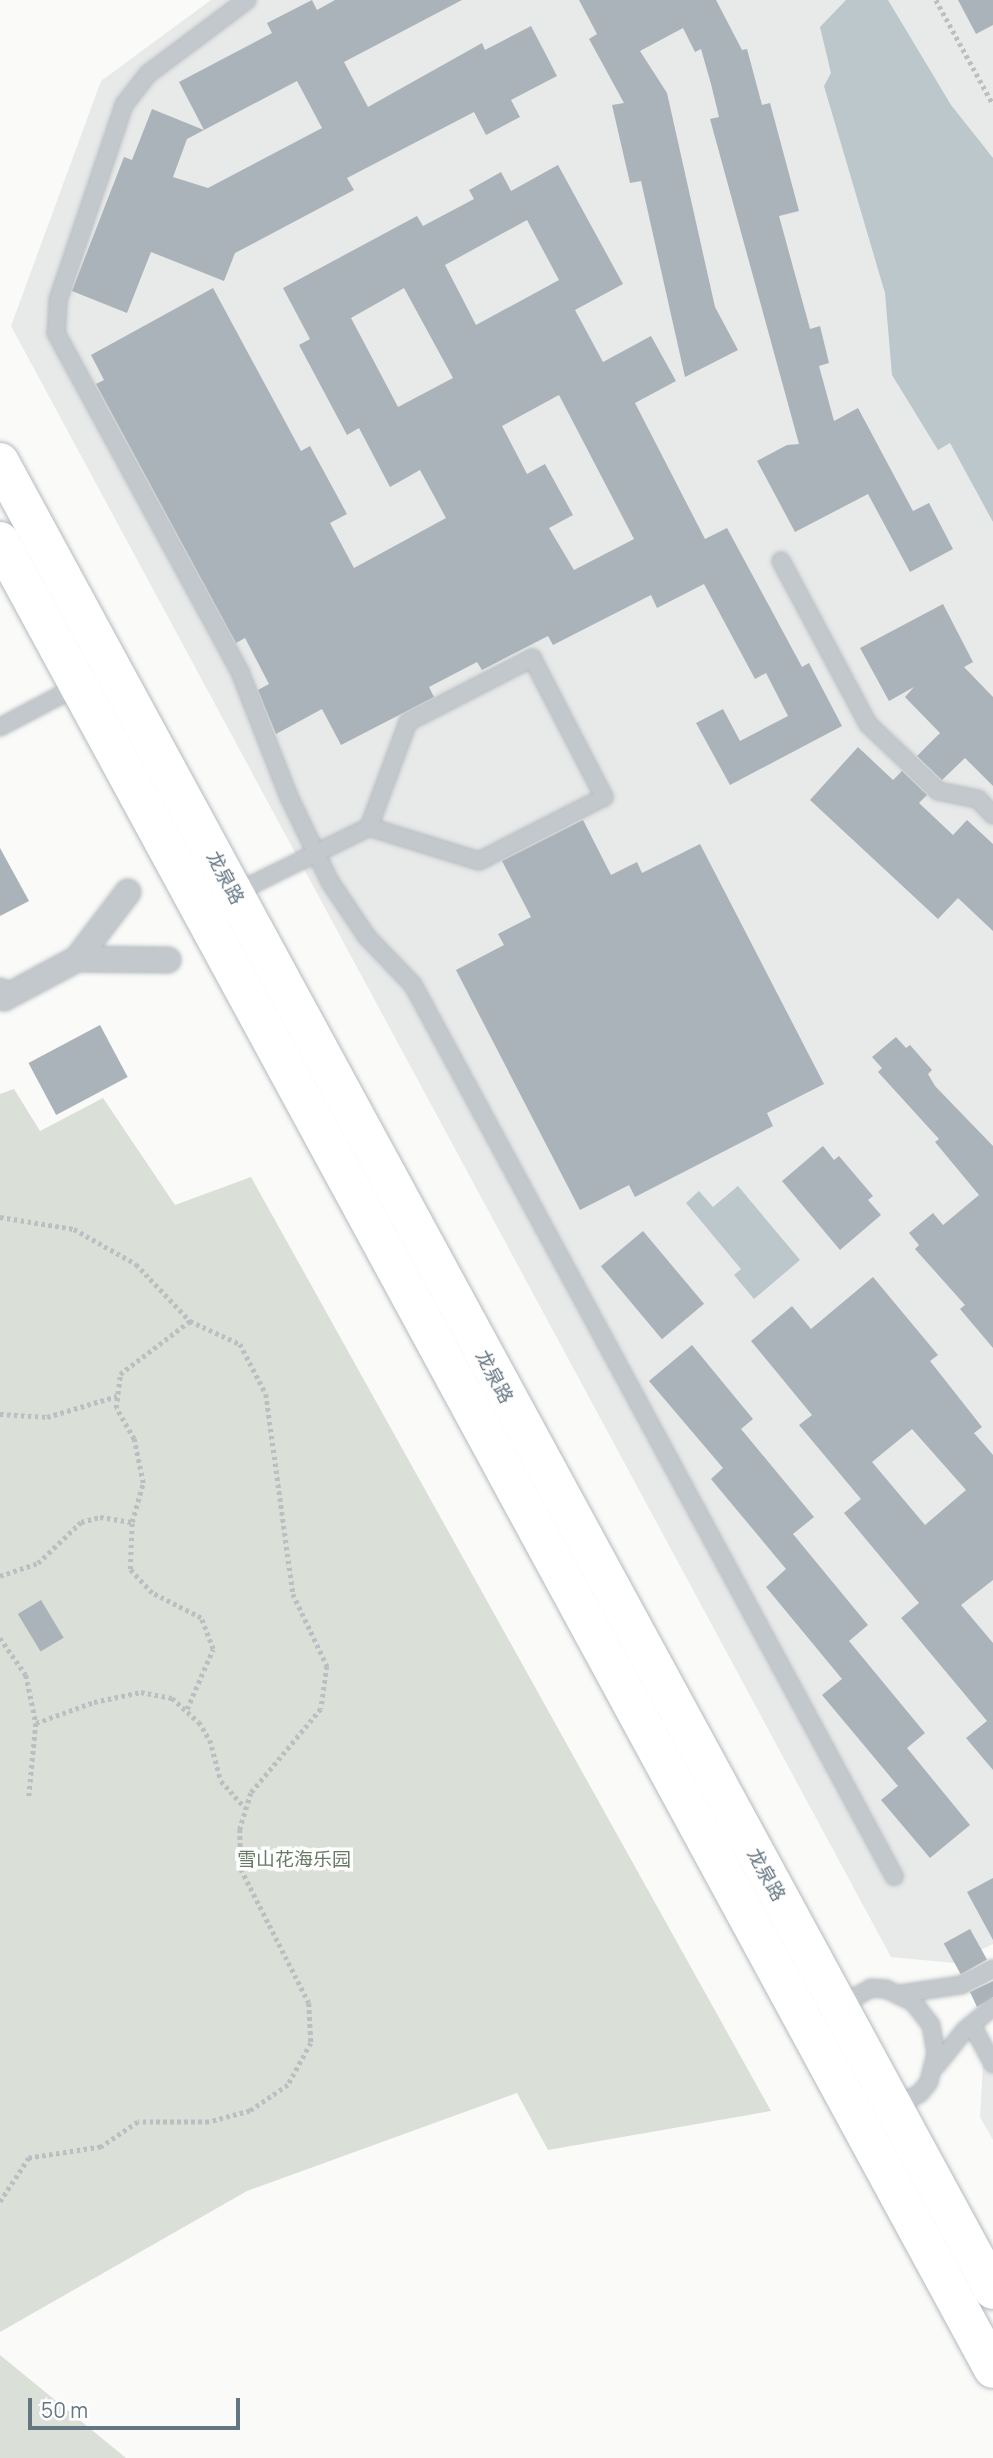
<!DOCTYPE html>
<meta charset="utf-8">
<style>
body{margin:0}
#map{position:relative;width:993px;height:2458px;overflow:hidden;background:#fafaf8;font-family:Manrope,"Noto Sans SC",sans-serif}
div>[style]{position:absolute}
.built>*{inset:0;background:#e8e9e9}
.green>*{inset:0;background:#dadfd7}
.water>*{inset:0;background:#bbc7cb}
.building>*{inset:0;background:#aab3b9;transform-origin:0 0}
.path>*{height:4.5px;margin-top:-2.25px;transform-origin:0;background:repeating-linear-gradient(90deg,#bbbfc2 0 3.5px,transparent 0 7px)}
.roads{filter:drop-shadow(0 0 2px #b3babf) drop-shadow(0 0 2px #b3babf)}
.service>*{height:16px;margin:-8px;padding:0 8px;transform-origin:8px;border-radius:8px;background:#c3c8cc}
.pedestrian>*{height:24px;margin:-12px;padding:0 12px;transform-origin:12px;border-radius:12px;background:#c3c8cc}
.secondary>*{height:38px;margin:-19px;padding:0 19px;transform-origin:19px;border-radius:19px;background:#fff}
span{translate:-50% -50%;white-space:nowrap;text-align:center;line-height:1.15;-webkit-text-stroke:7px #fff;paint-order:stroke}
.street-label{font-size:19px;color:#657683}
.park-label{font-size:19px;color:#687a64}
.scale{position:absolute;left:28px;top:2398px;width:212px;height:32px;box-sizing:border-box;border:4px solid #657683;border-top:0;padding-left:9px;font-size:21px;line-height:24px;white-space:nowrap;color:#657683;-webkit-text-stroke:5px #fff;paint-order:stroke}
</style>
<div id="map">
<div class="built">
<i style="clip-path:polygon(211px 0,993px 0,993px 1944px,954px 1963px,891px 1957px,11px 326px,101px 81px)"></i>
<i style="clip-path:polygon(993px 2057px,993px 2140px,980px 2117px,983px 2065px)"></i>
</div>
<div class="green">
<i style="clip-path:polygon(14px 1089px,40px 1131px,103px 1098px,175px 1205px,251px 1177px,771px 2111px,548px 2150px,517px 2093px,247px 2191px,0 2332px,0 1094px)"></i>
<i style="clip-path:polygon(0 2355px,126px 2458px,0 2458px)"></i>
</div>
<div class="water">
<i style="clip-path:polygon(846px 0,888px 0,951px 105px,993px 158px,993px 522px,950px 443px,938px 450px,892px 375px,885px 293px,824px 86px,831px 73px,820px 27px)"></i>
<i style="clip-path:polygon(738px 1186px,800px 1260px,754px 1299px,734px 1275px,741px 1269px,686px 1203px,699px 1191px,713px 1207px)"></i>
</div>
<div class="building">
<i style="clip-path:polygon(evenodd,312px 0,317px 10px,335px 0,462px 0,344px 62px,368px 107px,482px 43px,485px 50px,531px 26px,557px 76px,511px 100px,520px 117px,486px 135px,474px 112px,347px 178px,354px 190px,235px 253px,224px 281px,151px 252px,127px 313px,72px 291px,124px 157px,132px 160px,152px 109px,204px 130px,179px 82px,272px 33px,267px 23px,312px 0,297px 81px,322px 128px,208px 188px,173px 177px,187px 139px,297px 81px)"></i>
<i style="clip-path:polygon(579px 0,716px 0,742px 50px,747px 49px,762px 105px,770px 103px,799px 211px,779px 216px,810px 329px,820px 326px,829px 363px,819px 366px,834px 421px,858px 408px,913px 511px,929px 503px,953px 549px,910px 572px,868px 494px,795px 532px,757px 461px,787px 445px,799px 444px,710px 119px,719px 117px,711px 84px,701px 49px,695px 52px,683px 28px,640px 51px,667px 93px,715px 307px,738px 350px,685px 377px,641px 181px,630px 183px,612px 105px,624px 103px,589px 39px,597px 34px)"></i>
<i style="clip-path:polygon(958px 0,993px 0,993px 25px,976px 34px)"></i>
<i style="clip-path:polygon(evenodd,558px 165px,623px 284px,575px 310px,603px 362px,651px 336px,676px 381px,635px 403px,705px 539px,727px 528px,802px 667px,809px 663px,842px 726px,730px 785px,696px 723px,723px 709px,740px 741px,788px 716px,766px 673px,755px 679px,704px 584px,657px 608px,651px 595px,553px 645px,548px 636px,482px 670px,477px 662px,429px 687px,434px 697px,341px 745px,322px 709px,276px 734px,258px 690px,269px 684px,245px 638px,236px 643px,96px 384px,104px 380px,91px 355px,213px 288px,301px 451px,310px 446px,347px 514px,330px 523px,354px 568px,446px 518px,420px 470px,390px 487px,359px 428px,347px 435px,299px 345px,310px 339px,283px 288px,417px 216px,423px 226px,474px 199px,469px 190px,501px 172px,511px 191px,558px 165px,527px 220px,559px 280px,476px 325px,445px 265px,527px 220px,558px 165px,404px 288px,453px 378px,398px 407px,351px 318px,404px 288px,558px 165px,559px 395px,634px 539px,574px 570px,549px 528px,573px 515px,545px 464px,527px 474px,502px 426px,559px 395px)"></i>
<i style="clip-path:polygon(943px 604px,973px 662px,964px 667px,993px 697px,993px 786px,965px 758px,942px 780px,917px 756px,940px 733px,905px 697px,914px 687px,889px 701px,860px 648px)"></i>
<i style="clip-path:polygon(858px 747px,893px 780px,902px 771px,927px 795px,919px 803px,953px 835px,967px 820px,993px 844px,993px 931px,958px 898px,938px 919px,810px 800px)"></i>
<i style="clip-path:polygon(583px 820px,611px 875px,637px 862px,642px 873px,700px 844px,824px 1084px,767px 1113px,773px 1126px,635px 1197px,629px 1185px,580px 1210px,456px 970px,504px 945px,498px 934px,531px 917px,502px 861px)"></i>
<i style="clip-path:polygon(0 848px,29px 901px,0 916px)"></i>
<i style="left:100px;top:1025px;width:59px;height:81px;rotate:62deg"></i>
<i style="clip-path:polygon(896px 1037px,906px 1048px,910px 1045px,932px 1070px,928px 1074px,935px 1086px,993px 1146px,993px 1348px,960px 1309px,965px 1305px,915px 1249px,919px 1245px,909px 1233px,933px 1213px,943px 1225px,979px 1195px,935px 1142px,939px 1139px,878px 1072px,882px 1068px,872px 1057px)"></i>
<i style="clip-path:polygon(823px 1146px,834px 1160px,839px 1156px,873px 1196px,868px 1200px,881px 1215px,840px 1250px,782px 1181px)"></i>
<i style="left:643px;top:1231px;width:95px;height:55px;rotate:50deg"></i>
<i style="clip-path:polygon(evenodd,873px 1277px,938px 1355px,930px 1361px,982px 1427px,974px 1433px,993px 1455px,993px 1580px,961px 1605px,993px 1643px,993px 1770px,966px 1738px,987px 1721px,901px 1618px,919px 1603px,844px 1513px,861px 1499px,799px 1425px,812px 1415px,751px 1341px,792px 1306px,811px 1329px,873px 1277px,912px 1429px,966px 1490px,925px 1525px,872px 1462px,912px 1429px)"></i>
<i style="clip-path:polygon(692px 1345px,753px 1419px,741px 1429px,814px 1517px,793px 1534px,868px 1625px,849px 1641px,925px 1733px,907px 1748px,970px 1825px,930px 1858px,881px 1800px,898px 1786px,822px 1695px,842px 1679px,766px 1587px,786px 1569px,711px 1479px,723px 1468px,649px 1381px)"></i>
<i style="left:41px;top:1600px;width:44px;height:27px;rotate:59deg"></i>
<i style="clip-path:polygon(993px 1878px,993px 1940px,967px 1892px)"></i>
<i style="left:970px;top:1929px;width:35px;height:30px;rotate:61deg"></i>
<i style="clip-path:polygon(993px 1981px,993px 1997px,977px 2007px,970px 1992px)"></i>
</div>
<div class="path">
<i style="left:936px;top:0;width:119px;rotate:61.3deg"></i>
<i style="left:0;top:1217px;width:75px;rotate:9.2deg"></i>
<i style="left:74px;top:1229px;width:71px;rotate:29.4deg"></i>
<i style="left:136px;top:1264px;width:79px;rotate:46.5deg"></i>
<i style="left:190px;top:1321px;width:55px;rotate:24.7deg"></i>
<i style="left:240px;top:1344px;width:56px;rotate:62.5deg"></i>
<i style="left:266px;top:1394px;width:202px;rotate:82.3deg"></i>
<i style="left:293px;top:1594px;width:80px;rotate:64.7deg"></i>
<i style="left:327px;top:1666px;width:43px;rotate:97.9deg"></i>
<i style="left:321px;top:1709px;width:109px;rotate:129.8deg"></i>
<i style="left:251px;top:1793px;width:38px;rotate:107deg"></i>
<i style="left:240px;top:1829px;width:40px;rotate:88.6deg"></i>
<i style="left:241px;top:1869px;width:150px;rotate:63.1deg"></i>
<i style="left:309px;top:2003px;width:40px;rotate:87.1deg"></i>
<i style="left:311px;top:2043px;width:48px;rotate:118.7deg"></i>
<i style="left:288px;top:2085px;width:46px;rotate:145.6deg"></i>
<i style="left:250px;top:2111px;width:42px;rotate:165deg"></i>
<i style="left:209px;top:2122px;width:71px;rotate:180deg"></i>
<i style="left:138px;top:2122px;width:45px;rotate:146deg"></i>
<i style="left:101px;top:2147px;width:73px;rotate:171.3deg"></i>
<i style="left:29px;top:2158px;width:53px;rotate:123.4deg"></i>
<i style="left:0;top:1414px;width:47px;rotate:3.7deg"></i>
<i style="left:47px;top:1417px;width:73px;rotate:-16.7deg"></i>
<i style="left:0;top:1576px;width:40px;rotate:-18.9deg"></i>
<i style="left:38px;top:1563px;width:59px;rotate:-43.6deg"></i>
<i style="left:81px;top:1522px;width:20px;rotate:-15deg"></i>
<i style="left:100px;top:1517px;width:32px;rotate:9deg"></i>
<i style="left:0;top:1638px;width:45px;rotate:54.9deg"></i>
<i style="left:26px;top:1675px;width:49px;rotate:78.2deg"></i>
<i style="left:36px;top:1723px;width:73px;rotate:95.5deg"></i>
<i style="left:187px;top:1709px;width:65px;rotate:-66.6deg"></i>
<i style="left:213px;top:1649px;width:33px;rotate:-111deg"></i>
<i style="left:201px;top:1618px;width:55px;rotate:-153deg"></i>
<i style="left:152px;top:1593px;width:33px;rotate:-133deg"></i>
<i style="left:130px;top:1569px;width:47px;rotate:-87.6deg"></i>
<i style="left:132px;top:1522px;width:41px;rotate:-74.2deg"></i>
<i style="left:143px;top:1483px;width:45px;rotate:-101.6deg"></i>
<i style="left:134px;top:1439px;width:36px;rotate:-120deg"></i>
<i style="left:116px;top:1408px;width:34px;rotate:-83deg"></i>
<i style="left:120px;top:1374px;width:88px;rotate:-37.1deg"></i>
<i style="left:36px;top:1723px;width:62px;rotate:-19.9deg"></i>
<i style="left:94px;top:1702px;width:48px;rotate:-12deg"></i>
<i style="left:141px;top:1692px;width:32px;rotate:11deg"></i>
<i style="left:172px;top:1698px;width:36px;rotate:42deg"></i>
<i style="left:199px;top:1722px;width:21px;rotate:59deg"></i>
<i style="left:210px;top:1740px;width:42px;rotate:75deg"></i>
<i style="left:221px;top:1781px;width:36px;rotate:48deg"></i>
</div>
<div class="roads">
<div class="service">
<i style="left:247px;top:0;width:124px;rotate:143.2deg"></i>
<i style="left:148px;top:74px;width:39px;rotate:128deg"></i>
<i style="left:124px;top:105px;width:206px;rotate:108.7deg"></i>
<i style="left:58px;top:300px;width:33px;rotate:93deg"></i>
<i style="left:56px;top:333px;width:386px;rotate:61.5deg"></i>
<i style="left:240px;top:672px;width:134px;rotate:68.6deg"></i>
<i style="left:289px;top:797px;width:94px;rotate:64.2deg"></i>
<i style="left:330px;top:882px;width:66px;rotate:56.1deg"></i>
<i style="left:367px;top:937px;width:66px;rotate:46.2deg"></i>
<i style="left:413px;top:985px;width:1013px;rotate:61.64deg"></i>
<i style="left:781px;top:561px;width:185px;rotate:61.9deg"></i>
<i style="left:868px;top:724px;width:97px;rotate:43.7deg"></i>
<i style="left:938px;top:791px;width:41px;rotate:11.3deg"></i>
<i style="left:978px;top:799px;width:22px;rotate:47deg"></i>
<i style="left:532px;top:658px;width:157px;rotate:62.6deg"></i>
<i style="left:604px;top:797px;width:140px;rotate:152.9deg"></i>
<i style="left:479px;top:861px;width:115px;rotate:-162.8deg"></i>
<i style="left:369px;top:827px;width:112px;rotate:-69.6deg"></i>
<i style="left:408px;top:722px;width:140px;rotate:-27.3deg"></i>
<i style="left:0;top:727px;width:88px;rotate:-27.7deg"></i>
<i style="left:233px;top:894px;width:152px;rotate:-26.2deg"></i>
<i style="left:900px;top:1994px;width:62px;rotate:-8.4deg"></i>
<i style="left:961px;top:1985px;width:36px;rotate:-27deg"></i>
<i style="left:839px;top:2006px;width:37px;rotate:-29deg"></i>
<i style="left:871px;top:1988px;width:15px;rotate:4deg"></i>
<i style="left:886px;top:1989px;width:30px;rotate:26deg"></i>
<i style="left:913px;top:2002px;width:29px;rotate:52deg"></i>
<i style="left:931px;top:2025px;width:28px;rotate:80deg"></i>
<i style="left:936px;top:2053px;width:30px;rotate:104deg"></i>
<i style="left:929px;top:2082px;width:14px;rotate:129deg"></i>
<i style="left:920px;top:2093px;width:30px;rotate:150deg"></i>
<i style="left:972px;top:2025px;width:44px;rotate:61.7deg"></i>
<i style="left:936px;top:2066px;width:45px;rotate:-51.3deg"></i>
<i style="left:964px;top:2031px;width:38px;rotate:-40deg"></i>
</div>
<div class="pedestrian">
<i style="left:128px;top:892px;width:84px;rotate:127.3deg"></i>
<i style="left:77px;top:959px;width:91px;rotate:0.6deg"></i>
<i style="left:0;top:991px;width:8px;rotate:60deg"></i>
<i style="left:4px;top:998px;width:83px;rotate:-28.1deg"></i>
</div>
<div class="secondary">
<i style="left:0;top:462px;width:2080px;rotate:61.49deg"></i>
<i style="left:0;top:541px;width:2080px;rotate:61.49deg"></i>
</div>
</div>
<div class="street-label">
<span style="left:225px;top:878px;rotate:62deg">龙泉路</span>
<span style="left:494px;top:1377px;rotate:62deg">龙泉路</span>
<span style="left:766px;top:1875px;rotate:61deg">龙泉路</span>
</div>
<div class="park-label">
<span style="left:294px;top:1860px">雪山花海乐园</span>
</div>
<div class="scale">50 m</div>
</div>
